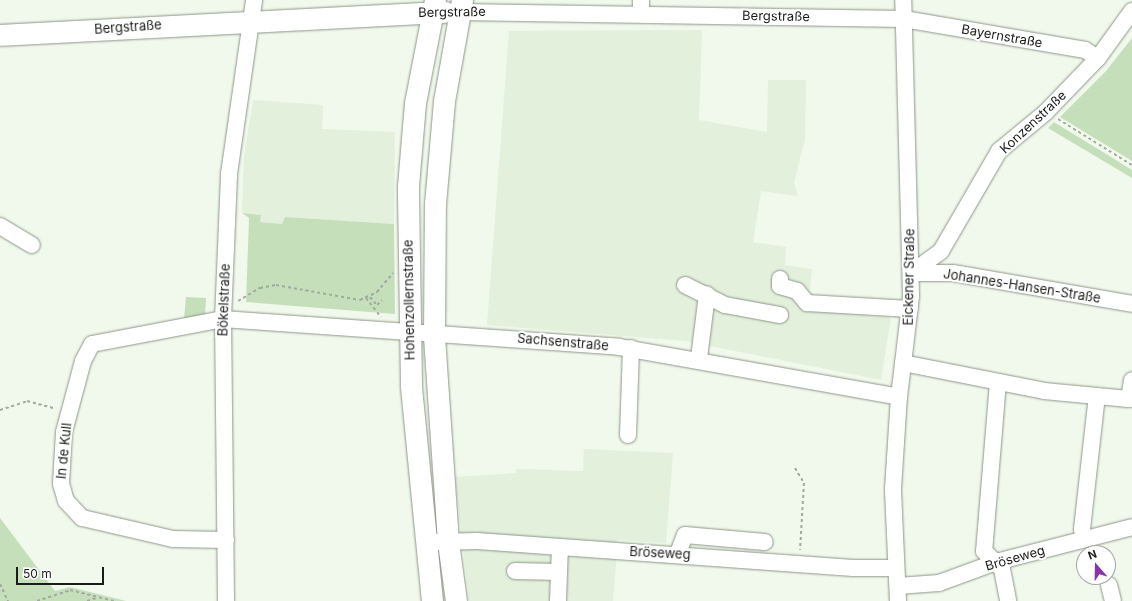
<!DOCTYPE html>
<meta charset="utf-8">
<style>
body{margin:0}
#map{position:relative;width:1132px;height:601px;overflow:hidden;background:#f0f9ec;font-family:Inter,sans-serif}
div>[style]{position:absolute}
.built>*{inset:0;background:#e2f0dc}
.green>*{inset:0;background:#c6dfbb}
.path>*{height:2px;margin-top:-1px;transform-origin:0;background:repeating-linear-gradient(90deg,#a2a99f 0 3px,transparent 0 6px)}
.roads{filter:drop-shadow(0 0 1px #8e968a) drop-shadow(0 0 1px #8e968a)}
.minor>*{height:16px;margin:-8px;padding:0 8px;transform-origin:8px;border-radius:8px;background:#fff}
.major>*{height:21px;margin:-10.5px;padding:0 10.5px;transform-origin:10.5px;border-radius:10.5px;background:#fff}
span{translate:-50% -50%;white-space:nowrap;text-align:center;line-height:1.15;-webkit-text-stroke:4px #fff;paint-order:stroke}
.street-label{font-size:13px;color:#191c18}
.north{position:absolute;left:1076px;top:545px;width:40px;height:40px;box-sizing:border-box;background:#fff;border:1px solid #a3a4a3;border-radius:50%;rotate:340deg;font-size:11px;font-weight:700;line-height:16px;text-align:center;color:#191c18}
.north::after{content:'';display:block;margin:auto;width:14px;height:18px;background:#8936a4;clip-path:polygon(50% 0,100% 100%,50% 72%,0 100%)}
.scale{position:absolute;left:16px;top:567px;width:88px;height:18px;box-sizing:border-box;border:2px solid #191c18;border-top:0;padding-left:5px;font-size:12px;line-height:14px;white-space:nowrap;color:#191c18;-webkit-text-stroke:3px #fff;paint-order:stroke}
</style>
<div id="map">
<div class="built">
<i style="clip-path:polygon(681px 30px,702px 30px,699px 120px,767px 132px,768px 80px,806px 80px,805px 139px,794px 182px,798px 196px,761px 191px,753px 242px,786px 247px,785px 265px,812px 269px,808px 308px,891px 318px,881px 380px,685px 341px,487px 325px,509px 31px)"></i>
<i style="clip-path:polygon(253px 100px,323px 105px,322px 129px,395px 132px,394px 224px,286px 217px,283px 224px,259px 222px,261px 215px,242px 213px,244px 156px)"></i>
<i style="clip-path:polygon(584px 449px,673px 453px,666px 543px,618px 540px,613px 601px,469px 601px,455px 477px,516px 473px,516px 469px,583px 471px)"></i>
</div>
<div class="green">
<i style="clip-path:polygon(1132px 38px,1132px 161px,1060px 117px,1106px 71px)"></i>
<i style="clip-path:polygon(1054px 122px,1132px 170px,1132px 178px,1048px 128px)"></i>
<i style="clip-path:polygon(242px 213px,261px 215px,260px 222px,282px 224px,285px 217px,394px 224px,395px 314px,246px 302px,249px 218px)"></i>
<i style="clip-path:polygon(186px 297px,206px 298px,205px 316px,184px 319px)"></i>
<i style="clip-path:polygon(0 518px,55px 591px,70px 587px,126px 601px,0 601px)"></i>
</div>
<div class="path">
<i style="left:1058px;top:119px;width:87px;rotate:31.9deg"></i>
<i style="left:370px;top:297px;width:11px;rotate:49deg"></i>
<i style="left:377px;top:305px;width:7px;rotate:-45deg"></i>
<i style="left:366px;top:298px;width:24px;rotate:52deg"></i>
<i style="left:238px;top:301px;width:26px;rotate:-31deg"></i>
<i style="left:260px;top:288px;width:16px;rotate:-11deg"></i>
<i style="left:276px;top:285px;width:85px;rotate:10.1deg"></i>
<i style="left:360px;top:300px;width:19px;rotate:-25deg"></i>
<i style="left:377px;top:292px;width:25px;rotate:-50deg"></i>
<i style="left:0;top:410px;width:28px;rotate:-18deg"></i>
<i style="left:27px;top:401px;width:30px;rotate:15deg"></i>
<i style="left:795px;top:468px;width:17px;rotate:59deg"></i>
<i style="left:804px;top:483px;width:67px;rotate:93.4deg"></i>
<i style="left:0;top:584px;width:19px;rotate:65deg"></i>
<i style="left:37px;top:601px;width:35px;rotate:-18deg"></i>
<i style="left:70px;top:590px;width:45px;rotate:14deg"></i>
<i style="left:87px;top:601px;width:9px;rotate:-18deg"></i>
</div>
<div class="roads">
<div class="minor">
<i style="left:459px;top:12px;width:445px;rotate:0.9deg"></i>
<i style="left:904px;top:19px;width:184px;rotate:9.7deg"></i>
<i style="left:1085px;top:50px;width:15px;rotate:32deg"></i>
<i style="left:641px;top:14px;width:14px;rotate:-90deg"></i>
<i style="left:0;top:226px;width:37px;rotate:31deg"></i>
<i style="left:911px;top:273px;width:37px;rotate:-36deg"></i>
<i style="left:941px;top:251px;width:116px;rotate:-59.9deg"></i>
<i style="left:999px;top:151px;width:61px;rotate:-39.7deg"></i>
<i style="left:1046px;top:112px;width:75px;rotate:-46.1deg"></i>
<i style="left:1098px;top:58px;width:58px;rotate:-54.1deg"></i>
<i style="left:911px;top:273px;width:42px"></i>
<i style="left:953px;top:273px;width:182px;rotate:9.8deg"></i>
<i style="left:780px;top:279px;width:7px;rotate:90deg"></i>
<i style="left:780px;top:286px;width:18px;rotate:16deg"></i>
<i style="left:797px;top:291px;width:16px;rotate:50deg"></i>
<i style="left:807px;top:303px;width:103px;rotate:3.3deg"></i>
<i style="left:685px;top:285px;width:45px;rotate:26.6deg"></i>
<i style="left:725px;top:305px;width:56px;rotate:10.3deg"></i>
<i style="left:699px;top:358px;width:64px;rotate:-82.8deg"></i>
<i style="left:903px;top:363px;width:144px;rotate:11.2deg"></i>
<i style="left:1044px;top:391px;width:85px;rotate:5.4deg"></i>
<i style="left:1129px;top:399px;width:19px;rotate:-81deg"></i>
<i style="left:998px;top:382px;width:170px;rotate:94.7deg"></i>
<i style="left:984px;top:551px;width:25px;rotate:45deg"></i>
<i style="left:1002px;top:569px;width:33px;rotate:79deg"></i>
<i style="left:628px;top:435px;width:87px;rotate:-88deg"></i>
<i style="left:1084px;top:538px;width:9px;rotate:-103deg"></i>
<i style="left:1082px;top:529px;width:134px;rotate:-83.6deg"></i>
<i style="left:226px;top:540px;width:53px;rotate:-178.9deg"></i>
<i style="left:173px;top:539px;width:93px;rotate:-167deg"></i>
<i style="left:82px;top:518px;width:23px;rotate:-133deg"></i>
<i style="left:66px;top:501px;width:18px;rotate:-106deg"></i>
<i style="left:61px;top:484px;width:52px;rotate:-86.7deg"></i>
<i style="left:64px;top:432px;width:73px;rotate:-75deg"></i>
<i style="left:83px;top:361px;width:19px;rotate:-62deg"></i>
<i style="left:92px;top:344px;width:133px;rotate:-10.8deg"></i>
<i style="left:223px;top:319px;width:397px;rotate:4deg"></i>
<i style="left:619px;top:347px;width:284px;rotate:10.1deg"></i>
<i style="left:436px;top:542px;width:41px;rotate:-1.4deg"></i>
<i style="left:477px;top:541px;width:377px;rotate:4.1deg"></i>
<i style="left:853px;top:568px;width:43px"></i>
<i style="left:678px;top:553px;width:19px;rotate:-69deg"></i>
<i style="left:685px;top:535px;width:80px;rotate:5deg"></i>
<i style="left:515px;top:571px;width:44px;rotate:1.3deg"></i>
<i style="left:1109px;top:585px;width:16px;rotate:76deg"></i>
<i style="left:898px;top:586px;width:41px;rotate:-4.2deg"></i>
<i style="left:939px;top:583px;width:61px;rotate:-20.2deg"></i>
<i style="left:996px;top:562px;width:140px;rotate:-14.4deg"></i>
<i style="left:226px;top:601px;width:282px;rotate:-90.6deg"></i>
<i style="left:223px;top:319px;width:145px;rotate:-87.6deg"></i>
<i style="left:229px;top:174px;width:176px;rotate:-81.8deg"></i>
<i style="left:558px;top:601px;width:54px;rotate:-87.9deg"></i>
<i style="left:898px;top:601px;width:112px;rotate:-92.6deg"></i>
<i style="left:893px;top:489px;width:92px;rotate:-86.3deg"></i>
<i style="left:899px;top:397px;width:102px;rotate:-83.2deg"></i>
<i style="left:911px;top:296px;width:296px;rotate:-91.5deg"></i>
</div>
<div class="major">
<i style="left:0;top:35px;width:445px;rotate:-3deg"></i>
<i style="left:432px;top:601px;width:217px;rotate:-95.6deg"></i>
<i style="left:411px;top:385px;width:199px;rotate:-90.9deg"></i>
<i style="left:408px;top:186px;width:83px;rotate:-85.2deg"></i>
<i style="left:415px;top:103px;width:105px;rotate:-79deg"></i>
<i style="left:456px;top:601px;width:60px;rotate:-97.7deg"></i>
<i style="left:448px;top:542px;width:207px;rotate:-93.9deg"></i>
<i style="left:434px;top:335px;width:131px;rotate:-89.6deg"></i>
<i style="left:435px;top:204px;width:103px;rotate:-85deg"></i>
<i style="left:444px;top:101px;width:103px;rotate:-79.9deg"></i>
</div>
</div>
<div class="street-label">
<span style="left:452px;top:12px;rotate:-1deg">Bergstraße</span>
<span style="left:776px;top:16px;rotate:1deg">Bergstraße</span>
<span style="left:128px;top:27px;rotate:-4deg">Bergstraße</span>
<span style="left:1002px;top:36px;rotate:10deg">Bayernstraße</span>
<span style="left:1033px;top:122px;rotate:-43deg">Konzenstraße</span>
<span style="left:909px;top:277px;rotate:-89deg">Eickener Straße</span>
<span style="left:1022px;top:286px;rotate:9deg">Johannes-Hansen-Straße</span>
<span style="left:224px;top:300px;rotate:-88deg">Bökelstraße</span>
<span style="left:409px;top:300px;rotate:-91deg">Hohenzollernstraße</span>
<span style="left:563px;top:342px;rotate:5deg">Sachsenstraße</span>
<span style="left:64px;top:451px;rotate:-84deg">In de Kull</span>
<span style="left:660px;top:553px;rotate:3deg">Bröseweg</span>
<span style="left:1015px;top:558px;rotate:-16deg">Bröseweg</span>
</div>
<div class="north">N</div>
<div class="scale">50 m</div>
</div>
